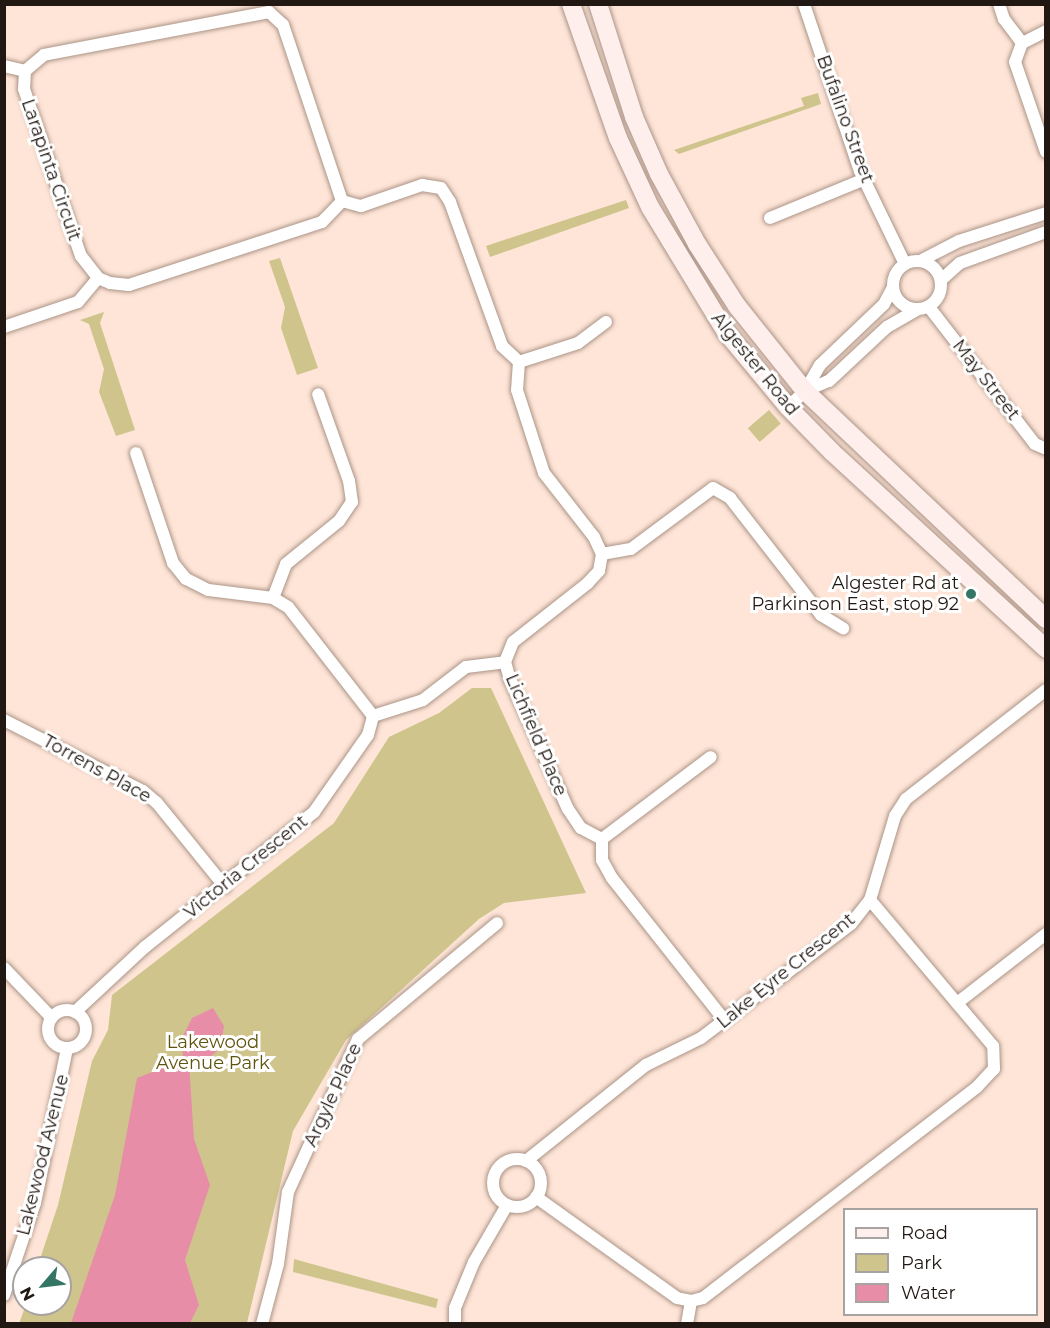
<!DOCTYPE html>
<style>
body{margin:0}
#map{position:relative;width:1050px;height:1328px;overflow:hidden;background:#fee5d7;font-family:Montserrat,sans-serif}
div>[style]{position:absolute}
.green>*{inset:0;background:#cfc58c;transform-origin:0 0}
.water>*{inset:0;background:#e78da7}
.roads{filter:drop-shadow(0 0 2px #ab9487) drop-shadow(0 0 2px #ab9487)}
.minor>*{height:12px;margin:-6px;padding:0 6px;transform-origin:6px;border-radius:6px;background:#fff}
.minor>.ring{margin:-6px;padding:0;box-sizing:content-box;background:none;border:12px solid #fff;border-radius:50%}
.secondary>*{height:18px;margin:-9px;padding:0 9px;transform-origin:9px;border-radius:9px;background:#feeeec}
.dots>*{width:16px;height:16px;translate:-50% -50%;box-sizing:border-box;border:3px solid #fff;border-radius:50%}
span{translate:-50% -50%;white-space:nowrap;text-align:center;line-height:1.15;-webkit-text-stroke:6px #fff;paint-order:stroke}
.street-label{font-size:18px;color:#211813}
.poi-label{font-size:18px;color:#211813}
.right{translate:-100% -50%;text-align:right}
.park-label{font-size:18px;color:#5f540d}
.frame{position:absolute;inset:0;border:6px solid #211813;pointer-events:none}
.legend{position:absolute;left:843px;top:1208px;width:195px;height:108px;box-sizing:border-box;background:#fff;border:2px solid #a6a3a1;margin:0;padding:8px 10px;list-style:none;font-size:18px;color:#211813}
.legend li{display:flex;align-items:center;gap:12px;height:30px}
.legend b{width:30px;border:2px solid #a6a3a1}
.north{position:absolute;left:12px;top:1256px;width:60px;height:60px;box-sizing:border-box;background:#fff;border:2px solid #a6a3a1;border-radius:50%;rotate:242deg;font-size:16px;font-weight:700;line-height:24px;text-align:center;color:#211813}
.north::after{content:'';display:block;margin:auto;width:21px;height:27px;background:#347563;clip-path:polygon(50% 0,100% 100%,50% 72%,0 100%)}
</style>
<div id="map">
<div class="green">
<i style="clip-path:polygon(818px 93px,821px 104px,679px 154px,674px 150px,804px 106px,801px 98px)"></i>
<i style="clip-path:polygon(626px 200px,629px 208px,490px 257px,486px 246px)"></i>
<i style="clip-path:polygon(280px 258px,318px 368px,297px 375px,281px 328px,285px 307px,269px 261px)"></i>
<i style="clip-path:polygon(104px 312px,100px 323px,135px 430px,116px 436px,99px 392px,104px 369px,89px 324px,80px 320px)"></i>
<i style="left:769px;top:410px;width:18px;height:28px;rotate:49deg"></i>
<i style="clip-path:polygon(472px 688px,491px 688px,586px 893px,504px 903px,479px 919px,346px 1040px,293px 1131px,247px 1323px,19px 1324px,26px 1304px,60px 1304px,60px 1268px,37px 1268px,58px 1205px,92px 1061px,108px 1030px,112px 995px,334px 823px,389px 737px,439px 713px)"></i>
<i style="clip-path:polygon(294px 1259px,438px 1299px,436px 1308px,293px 1272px)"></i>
</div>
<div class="water">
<i style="clip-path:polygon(213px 1008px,224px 1026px,220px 1049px,206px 1060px,189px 1063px,194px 1139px,210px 1185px,185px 1260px,199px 1305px,190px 1323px,71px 1323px,115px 1195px,137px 1078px,183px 1060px,182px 1038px,192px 1018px)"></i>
</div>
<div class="roads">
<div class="minor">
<i style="left:804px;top:4px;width:176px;rotate:71.5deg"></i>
<i style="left:860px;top:171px;width:103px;rotate:64.2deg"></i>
<i style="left:999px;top:4px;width:16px;rotate:72deg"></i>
<i style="left:1004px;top:19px;width:30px;rotate:53deg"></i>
<i style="left:1046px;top:31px;width:27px;rotate:153deg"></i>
<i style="left:1022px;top:43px;width:20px;rotate:110deg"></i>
<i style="left:1015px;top:62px;width:95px;rotate:71deg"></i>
<i style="left:4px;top:66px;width:22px;rotate:13deg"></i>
<i style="left:342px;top:201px;width:186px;rotate:-108.5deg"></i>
<i style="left:283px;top:25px;width:19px;rotate:-137deg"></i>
<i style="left:269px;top:12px;width:229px;rotate:169.2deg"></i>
<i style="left:44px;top:55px;width:25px;rotate:140deg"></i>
<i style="left:25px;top:71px;width:18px;rotate:93deg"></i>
<i style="left:24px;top:89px;width:176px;rotate:71.2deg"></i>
<i style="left:81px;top:256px;width:28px;rotate:52deg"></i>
<i style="left:98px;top:278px;width:13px;rotate:23deg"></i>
<i style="left:110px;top:283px;width:19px;rotate:6deg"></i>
<i style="left:129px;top:285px;width:203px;rotate:-18.1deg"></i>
<i style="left:322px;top:222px;width:29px;rotate:-46deg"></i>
<i style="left:342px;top:201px;width:20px;rotate:15deg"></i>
<i style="left:361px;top:206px;width:65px;rotate:-19deg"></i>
<i style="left:422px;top:185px;width:19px;rotate:9deg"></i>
<i style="left:441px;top:188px;width:17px;rotate:57deg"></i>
<i style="left:450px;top:202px;width:153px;rotate:70.1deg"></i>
<i style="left:502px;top:346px;width:23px;rotate:43deg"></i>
<i style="left:519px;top:362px;width:28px;rotate:94deg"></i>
<i style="left:517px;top:390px;width:87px;rotate:72deg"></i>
<i style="left:544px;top:473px;width:81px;rotate:52deg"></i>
<i style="left:594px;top:537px;width:19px;rotate:65deg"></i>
<i style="left:602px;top:554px;width:17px;rotate:100deg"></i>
<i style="left:599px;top:571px;width:16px;rotate:133deg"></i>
<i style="left:588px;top:583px;width:95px;rotate:141.8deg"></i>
<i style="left:513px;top:642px;width:22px;rotate:112deg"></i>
<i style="left:505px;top:662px;width:18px;rotate:74deg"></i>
<i style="left:510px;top:679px;width:142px;rotate:66deg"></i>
<i style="left:568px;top:809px;width:23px;rotate:56deg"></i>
<i style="left:581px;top:828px;width:24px;rotate:28deg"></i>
<i style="left:602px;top:839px;width:21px;rotate:90deg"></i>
<i style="left:602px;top:860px;width:21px;rotate:61deg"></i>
<i style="left:612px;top:878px;width:182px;rotate:51.7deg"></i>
<i style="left:770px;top:218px;width:103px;rotate:-22.3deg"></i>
<i class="ring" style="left:893px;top:261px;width:36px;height:36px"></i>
<i style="left:920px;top:261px;width:44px;rotate:-27.1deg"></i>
<i style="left:959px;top:241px;width:91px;rotate:-17.8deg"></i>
<i style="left:941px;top:280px;width:25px;rotate:-42deg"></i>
<i style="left:960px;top:263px;width:91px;rotate:-19.8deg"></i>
<i style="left:929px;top:307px;width:173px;rotate:52.3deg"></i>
<i style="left:1035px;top:444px;width:12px;rotate:24deg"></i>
<i style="left:4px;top:327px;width:78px;rotate:-18.7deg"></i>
<i style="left:78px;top:302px;width:31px;rotate:-50deg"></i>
<i style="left:519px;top:362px;width:62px;rotate:-17.9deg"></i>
<i style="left:578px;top:343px;width:35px;rotate:-37deg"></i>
<i style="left:805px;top:391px;width:26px;rotate:-23deg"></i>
<i style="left:829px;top:381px;width:79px;rotate:-43deg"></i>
<i style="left:887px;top:327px;width:34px;rotate:-30deg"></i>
<i style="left:788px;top:407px;width:23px;rotate:-43deg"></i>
<i style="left:805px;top:391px;width:30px;rotate:-60deg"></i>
<i style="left:820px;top:365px;width:88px;rotate:-43.6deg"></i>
<i style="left:884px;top:304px;width:19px;rotate:-62deg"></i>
<i style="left:602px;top:554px;width:29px;rotate:-10deg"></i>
<i style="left:631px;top:549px;width:102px;rotate:-36.6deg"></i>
<i style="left:713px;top:488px;width:20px;rotate:30deg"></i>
<i style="left:730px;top:498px;width:148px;rotate:52.1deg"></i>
<i style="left:821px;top:615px;width:26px;rotate:31deg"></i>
<i style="left:273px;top:598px;width:36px;rotate:-69deg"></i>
<i style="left:286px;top:564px;width:68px;rotate:-39.1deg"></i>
<i style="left:339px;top:521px;width:23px;rotate:-56deg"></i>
<i style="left:352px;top:502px;width:21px;rotate:-98deg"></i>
<i style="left:349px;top:481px;width:92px;rotate:-109.6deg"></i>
<i style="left:373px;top:716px;width:52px;rotate:-17.7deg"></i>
<i style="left:423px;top:700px;width:54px;rotate:-37.5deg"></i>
<i style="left:466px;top:667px;width:39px;rotate:-7deg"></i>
<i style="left:4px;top:720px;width:156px;rotate:27.1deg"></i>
<i style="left:143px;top:791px;width:18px;rotate:41deg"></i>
<i style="left:157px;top:803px;width:108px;rotate:51deg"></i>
<i style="left:602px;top:839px;width:136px;rotate:-37deg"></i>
<i style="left:4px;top:968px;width:69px;rotate:46.2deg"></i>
<i style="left:957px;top:1003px;width:113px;rotate:-37.8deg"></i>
<i class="ring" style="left:48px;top:1010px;width:26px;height:26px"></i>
<i style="left:75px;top:1012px;width:96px;rotate:-42.9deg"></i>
<i style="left:145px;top:947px;width:216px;rotate:-38.6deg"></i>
<i style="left:314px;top:812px;width:94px;rotate:-55deg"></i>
<i style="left:368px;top:735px;width:20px;rotate:-75deg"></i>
<i style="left:373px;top:716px;width:138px;rotate:-127.9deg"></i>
<i style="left:288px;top:607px;width:17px;rotate:-149deg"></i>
<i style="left:273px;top:598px;width:65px;rotate:-173deg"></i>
<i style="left:208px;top:590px;width:25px;rotate:-153deg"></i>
<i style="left:186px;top:579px;width:21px;rotate:-129deg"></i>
<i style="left:173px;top:563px;width:116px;rotate:-108.6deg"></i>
<i class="ring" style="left:493px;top:1159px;width:36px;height:36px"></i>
<i style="left:526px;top:1161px;width:154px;rotate:-38.7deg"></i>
<i style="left:646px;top:1065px;width:61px;rotate:-26.1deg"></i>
<i style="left:701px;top:1038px;width:188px;rotate:-37.2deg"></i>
<i style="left:851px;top:924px;width:31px;rotate:-52deg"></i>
<i style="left:870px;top:900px;width:88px;rotate:-73.4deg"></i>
<i style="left:895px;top:816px;width:20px;rotate:-57deg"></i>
<i style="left:906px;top:799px;width:177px;rotate:-37.9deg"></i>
<i style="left:536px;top:1197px;width:173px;rotate:35.6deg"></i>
<i style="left:677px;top:1298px;width:14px;rotate:12deg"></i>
<i style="left:691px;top:1301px;width:12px;rotate:-14deg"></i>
<i style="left:703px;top:1298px;width:346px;rotate:-37.6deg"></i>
<i style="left:977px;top:1087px;width:25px;rotate:-47deg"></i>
<i style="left:994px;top:1069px;width:23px;rotate:-92deg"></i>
<i style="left:993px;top:1046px;width:191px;rotate:-130.1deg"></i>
<i style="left:4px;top:1295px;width:97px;rotate:-71.4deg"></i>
<i style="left:35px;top:1203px;width:158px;rotate:-78.3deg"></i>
<i style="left:262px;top:1324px;width:62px;rotate:-75.1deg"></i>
<i style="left:278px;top:1264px;width:73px;rotate:-82.1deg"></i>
<i style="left:288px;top:1192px;width:168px;rotate:-65.4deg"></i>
<i style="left:358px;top:1039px;width:181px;rotate:-39.8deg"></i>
<i style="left:455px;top:1324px;width:16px;rotate:-90deg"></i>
<i style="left:455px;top:1308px;width:50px;rotate:-67.6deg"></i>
<i style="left:474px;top:1262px;width:66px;rotate:-59.9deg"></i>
<i style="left:687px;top:1324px;width:23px;rotate:-80deg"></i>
</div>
<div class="secondary">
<i style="left:571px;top:4px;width:142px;rotate:70.7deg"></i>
<i style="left:618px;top:138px;width:76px;rotate:65.1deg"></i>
<i style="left:650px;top:207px;width:146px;rotate:58.7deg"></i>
<i style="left:726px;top:332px;width:97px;rotate:50.4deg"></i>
<i style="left:788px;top:407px;width:63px;rotate:45.6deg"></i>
<i style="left:832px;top:452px;width:291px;rotate:42.6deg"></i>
<i style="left:598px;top:4px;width:119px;rotate:72.3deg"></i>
<i style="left:634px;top:117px;width:62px;rotate:66.3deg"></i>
<i style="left:659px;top:174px;width:80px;rotate:61.5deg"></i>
<i style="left:697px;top:244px;width:74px;rotate:57.2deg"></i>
<i style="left:737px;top:306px;width:109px;rotate:51.3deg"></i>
<i style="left:805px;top:391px;width:332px;rotate:43.4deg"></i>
</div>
</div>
<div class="dots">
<i style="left:971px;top:594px;background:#347563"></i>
</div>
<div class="street-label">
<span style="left:845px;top:119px;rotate:70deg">Bufalino Street</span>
<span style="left:51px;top:170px;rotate:71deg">Larapinta Circuit</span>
<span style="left:755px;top:364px;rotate:51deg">Algester Road</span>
<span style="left:986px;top:380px;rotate:52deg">May Street</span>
<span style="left:536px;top:735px;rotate:67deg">Lichfield Place</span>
<span style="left:97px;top:769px;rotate:29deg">Torrens Place</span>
<span style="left:246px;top:867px;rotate:-39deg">Victoria Crescent</span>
<span style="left:786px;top:971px;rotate:-39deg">Lake Eyre Crescent</span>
<span style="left:333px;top:1095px;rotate:-65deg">Argyle Place</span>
<span style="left:43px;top:1155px;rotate:-76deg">Lakewood Avenue</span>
</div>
<div class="poi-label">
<span class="right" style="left:959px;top:594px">Algester Rd at<br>Parkinson East, stop 92</span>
</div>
<div class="park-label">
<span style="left:213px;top:1053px">Lakewood<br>Avenue Park</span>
</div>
<div class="frame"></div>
<ul class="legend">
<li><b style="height:8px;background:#feeeec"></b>Road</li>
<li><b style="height:16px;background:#cfc58c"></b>Park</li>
<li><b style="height:16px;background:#e78da7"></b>Water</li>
</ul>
<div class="north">N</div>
</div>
